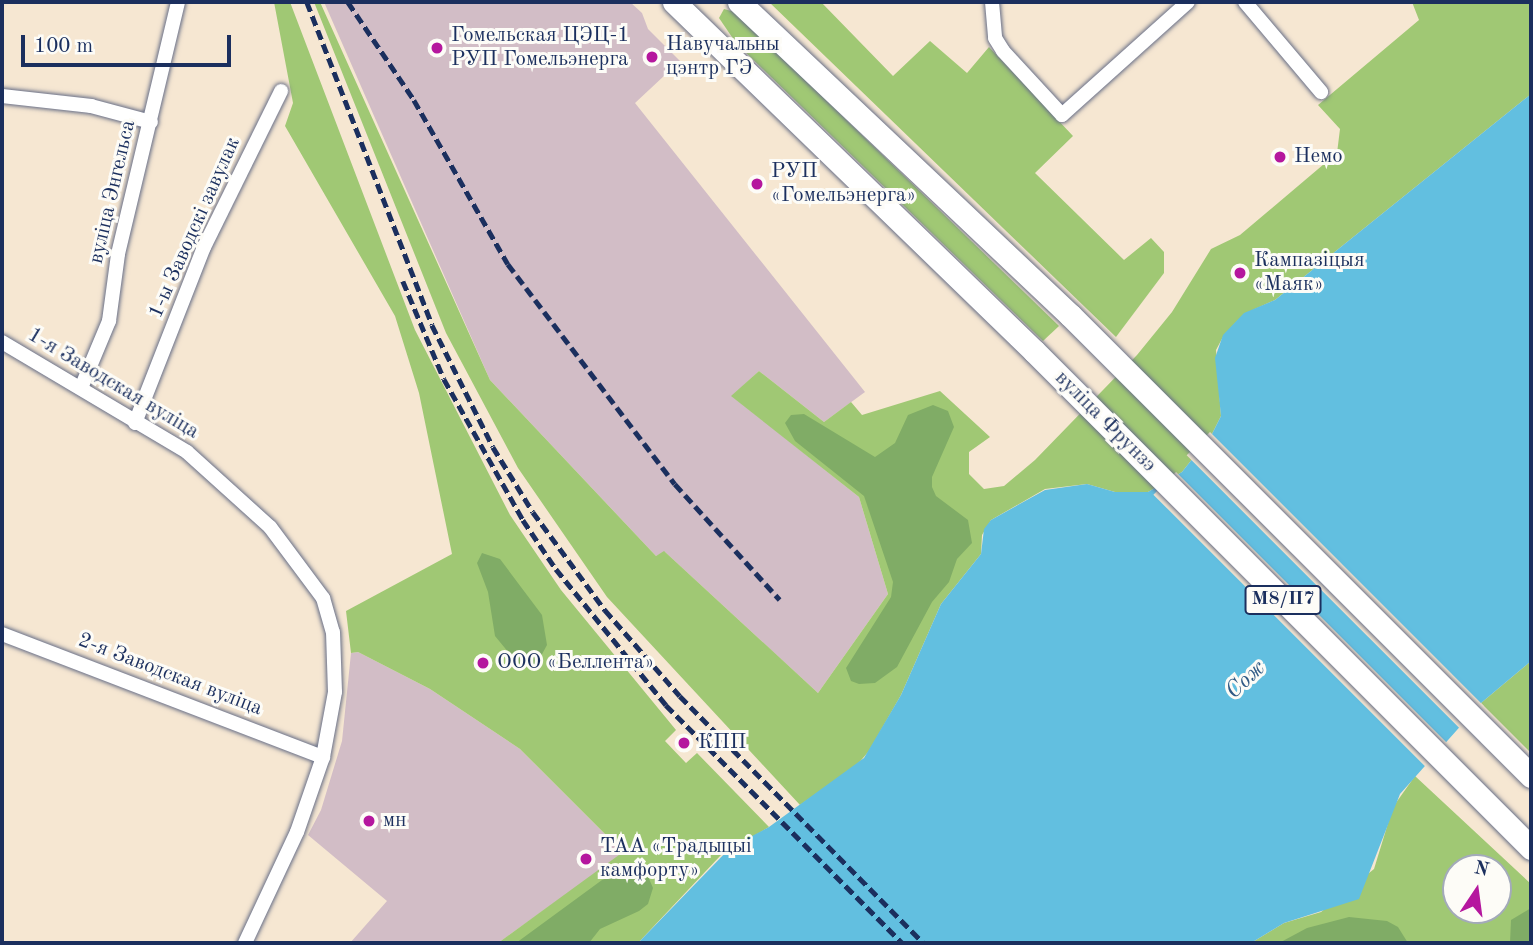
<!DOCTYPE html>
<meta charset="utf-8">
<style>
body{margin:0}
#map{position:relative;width:1533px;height:945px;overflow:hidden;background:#f6e7d2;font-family:"Old Standard TT",serif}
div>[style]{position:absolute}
.industrial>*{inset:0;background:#d2bdc6}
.green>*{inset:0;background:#a0c874}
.forest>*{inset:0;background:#80ac66}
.water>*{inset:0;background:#62bfe0}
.pier>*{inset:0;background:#f6e7d2;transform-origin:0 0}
.roads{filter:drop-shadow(0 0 2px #686f87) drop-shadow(0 0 2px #686f87)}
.street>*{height:14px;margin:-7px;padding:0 7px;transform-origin:7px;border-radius:7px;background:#fff}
.primary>*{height:23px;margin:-11.5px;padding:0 11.5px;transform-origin:11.5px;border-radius:11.5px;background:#fff}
.rail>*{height:4.5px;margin-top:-2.25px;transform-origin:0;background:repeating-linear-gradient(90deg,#1b2f5e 0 10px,transparent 0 15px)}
.dots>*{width:19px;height:19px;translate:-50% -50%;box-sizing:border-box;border:4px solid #fdfcf7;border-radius:50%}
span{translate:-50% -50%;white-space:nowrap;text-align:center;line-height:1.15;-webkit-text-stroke:6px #fdfcf7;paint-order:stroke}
.shield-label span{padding:2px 5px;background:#fdfcf7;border:2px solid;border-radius:5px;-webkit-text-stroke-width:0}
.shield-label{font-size:19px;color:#1b2f5e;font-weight:700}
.poi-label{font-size:21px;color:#1b2f5e}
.left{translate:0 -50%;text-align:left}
.street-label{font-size:21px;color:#1b2f5e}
.water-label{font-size:23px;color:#305a85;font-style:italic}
.frame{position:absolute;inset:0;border:4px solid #1b2f5e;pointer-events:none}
.north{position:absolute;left:1442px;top:854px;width:70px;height:70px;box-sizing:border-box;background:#fdfcf7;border:2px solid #a3aaba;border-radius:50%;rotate:13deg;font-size:19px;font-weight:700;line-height:28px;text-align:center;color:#1b2f5e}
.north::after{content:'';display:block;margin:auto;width:24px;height:32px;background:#b5179e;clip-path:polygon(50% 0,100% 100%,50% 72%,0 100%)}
.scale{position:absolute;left:21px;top:35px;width:210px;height:32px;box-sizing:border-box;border:4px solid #1b2f5e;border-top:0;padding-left:9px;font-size:21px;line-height:24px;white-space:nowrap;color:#1b2f5e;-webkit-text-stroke:5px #fdfcf7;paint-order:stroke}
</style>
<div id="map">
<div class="industrial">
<i style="clip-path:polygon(324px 2px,630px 2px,642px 13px,648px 29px,680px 61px,635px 103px,865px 392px,824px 422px,759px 371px,732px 396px,859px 497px,888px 594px,818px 693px,665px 552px,656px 556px,490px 380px)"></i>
<i style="clip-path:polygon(358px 652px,430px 689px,520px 749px,624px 853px,498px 943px,350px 943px,387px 901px,308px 835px,321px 810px,342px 741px,351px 653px)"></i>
</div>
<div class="green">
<i style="clip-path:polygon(274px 2px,290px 2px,415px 330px,510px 515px,561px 590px,676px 730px,665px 741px,686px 763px,697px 753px,769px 827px,721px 855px,638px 943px,498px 943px,623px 852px,520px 749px,430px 689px,358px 652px,351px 653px,346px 611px,452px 554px,419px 393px,395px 316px,285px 126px,293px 103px)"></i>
<i style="clip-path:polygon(314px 2px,320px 2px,490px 380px,656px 556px,664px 551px,818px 693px,888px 594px,859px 497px,731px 396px,759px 371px,824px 422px,851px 402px,862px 415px,940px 391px,990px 437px,969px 452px,969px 474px,984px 489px,1004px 486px,1035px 460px,1137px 355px,1172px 312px,1211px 249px,1240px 235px,1337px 153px,1340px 129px,1318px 105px,1419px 20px,1412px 2px,1531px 2px,1531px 94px,1275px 300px,1244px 314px,1224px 335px,1216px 350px,1221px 416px,1212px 434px,1182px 472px,1148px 492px,1115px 492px,1087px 484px,1045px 489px,991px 520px,982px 535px,981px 554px,941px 604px,901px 695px,869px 751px,857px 765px,800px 805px,607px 597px,518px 468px,446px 333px)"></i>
<i style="clip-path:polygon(769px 2px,821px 2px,893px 76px,930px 41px,967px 73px,989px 47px,1073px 136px,1035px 173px,1124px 260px,1151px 238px,1164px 252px,1164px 273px,1116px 337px)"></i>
<i style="clip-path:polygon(724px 9px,735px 12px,1059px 326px,1043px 341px,736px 43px,719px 18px)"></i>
<i style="clip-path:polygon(1531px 661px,1531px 753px,1481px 703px)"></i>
<i style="clip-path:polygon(evenodd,1415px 776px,1531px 884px,1531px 943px,1251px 943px,1284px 923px,1321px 912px,1374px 869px,1393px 807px,1415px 776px,1456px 868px,1498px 868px,1498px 910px,1456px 910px,1456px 868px)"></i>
</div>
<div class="forest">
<i style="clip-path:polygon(933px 405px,948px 411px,954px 427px,932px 477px,932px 487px,936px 496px,968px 520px,972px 543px,957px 559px,949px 582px,932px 602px,897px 667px,875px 683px,859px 684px,851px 681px,846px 668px,891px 597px,893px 582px,864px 496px,795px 441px,785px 423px,791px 415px,804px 414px,875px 457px,895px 443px,908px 415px)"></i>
<i style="clip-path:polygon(482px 553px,500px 559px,542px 615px,547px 645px,535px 667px,519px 665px,495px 636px,488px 592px,477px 563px)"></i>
<i style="clip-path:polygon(634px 868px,647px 874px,653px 888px,648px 904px,639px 911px,600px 929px,589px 943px,516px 943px,602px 880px)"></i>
<i style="clip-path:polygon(1531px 908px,1531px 943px,1510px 943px,1511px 920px)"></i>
<i style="clip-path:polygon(1349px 917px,1387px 921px,1398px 927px,1408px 943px,1279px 943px,1307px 928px)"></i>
</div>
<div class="water">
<i style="clip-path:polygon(1531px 94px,1531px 661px,1481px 703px,1400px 794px,1359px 899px,1284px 923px,1251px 943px,638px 943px,731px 847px,769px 827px,864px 758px,901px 695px,941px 604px,981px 554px,984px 529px,991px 520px,1045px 490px,1087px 484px,1115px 492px,1148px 492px,1182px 472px,1212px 434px,1221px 416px,1215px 358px,1223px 335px,1244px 313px,1275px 300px)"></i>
</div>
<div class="pier">
<i style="left:1210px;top:432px;width:387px;height:33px;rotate:45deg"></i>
<i style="left:1176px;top:472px;width:385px;height:32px;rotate:45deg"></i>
</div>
<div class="roads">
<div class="street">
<i style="left:992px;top:2px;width:36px;rotate:85deg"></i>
<i style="left:995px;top:38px;width:15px;rotate:58deg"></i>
<i style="left:1003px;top:51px;width:87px;rotate:47.3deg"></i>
<i style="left:1062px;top:115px;width:169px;rotate:-41.9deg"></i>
<i style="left:1245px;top:2px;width:118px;rotate:49.8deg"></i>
<i style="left:2px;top:96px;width:90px;rotate:6.4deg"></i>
<i style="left:91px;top:106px;width:62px;rotate:14.9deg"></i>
<i style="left:2px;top:342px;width:215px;rotate:30.7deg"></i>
<i style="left:187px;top:452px;width:112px;rotate:42.1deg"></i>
<i style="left:270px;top:527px;width:89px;rotate:53.3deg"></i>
<i style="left:323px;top:598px;width:35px;rotate:74deg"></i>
<i style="left:333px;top:632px;width:60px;rotate:88.1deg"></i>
<i style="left:335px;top:692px;width:66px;rotate:100.5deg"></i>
<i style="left:323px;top:757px;width:79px;rotate:109.1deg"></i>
<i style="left:297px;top:832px;width:123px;rotate:115.1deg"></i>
<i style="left:81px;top:388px;width:73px;rotate:-67.3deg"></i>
<i style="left:109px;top:321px;width:68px;rotate:-82.3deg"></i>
<i style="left:118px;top:254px;width:259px;rotate:-76.6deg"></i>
<i style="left:135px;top:423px;width:189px;rotate:-68.6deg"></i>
<i style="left:204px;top:247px;width:174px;rotate:-63.7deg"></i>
<i style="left:2px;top:634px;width:344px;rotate:21deg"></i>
</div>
<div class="primary">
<i style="left:674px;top:2px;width:501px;rotate:44.11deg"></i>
<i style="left:1034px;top:351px;width:703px;rotate:45deg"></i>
<i style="left:739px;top:2px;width:456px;rotate:43.4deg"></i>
<i style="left:1070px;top:315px;width:652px;rotate:45deg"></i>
</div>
</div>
<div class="rail">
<i style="left:307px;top:2px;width:346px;rotate:68.8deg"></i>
<i style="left:432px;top:325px;width:136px;rotate:63.4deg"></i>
<i style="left:493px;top:447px;width:76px;rotate:58.4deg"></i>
<i style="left:533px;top:512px;width:122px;rotate:53.7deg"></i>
<i style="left:605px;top:610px;width:114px;rotate:48.9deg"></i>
<i style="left:680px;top:696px;width:347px;rotate:45.4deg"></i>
<i style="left:348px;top:2px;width:118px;rotate:56deg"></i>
<i style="left:414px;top:100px;width:189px;rotate:60.2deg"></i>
<i style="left:508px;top:264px;width:276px;rotate:52.8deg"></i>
<i style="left:675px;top:484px;width:156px;rotate:47.8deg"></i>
<i style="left:403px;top:281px;width:106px;rotate:67.3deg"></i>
<i style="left:444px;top:379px;width:162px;rotate:60.7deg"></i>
<i style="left:523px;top:520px;width:59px;rotate:56deg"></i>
<i style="left:556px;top:569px;width:175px;rotate:51deg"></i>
<i style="left:666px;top:705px;width:335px;rotate:45.2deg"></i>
</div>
<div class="dots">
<i style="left:437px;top:48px;background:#b5179e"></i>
<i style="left:652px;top:57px;background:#b5179e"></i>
<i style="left:1280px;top:157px;background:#b5179e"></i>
<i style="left:757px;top:184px;background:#b5179e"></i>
<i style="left:1240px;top:273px;background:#b5179e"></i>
<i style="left:483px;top:663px;background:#b5179e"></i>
<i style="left:684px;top:743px;background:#b5179e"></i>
<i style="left:369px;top:821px;background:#b5179e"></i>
<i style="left:586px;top:859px;background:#b5179e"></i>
</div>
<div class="shield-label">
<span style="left:1283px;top:600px">М8/П7</span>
</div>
<div class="poi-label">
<span class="left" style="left:451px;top:48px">Гомельская ЦЭЦ-1<br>РУП Гомельэнерга</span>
<span class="left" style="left:666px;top:57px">Навучальны<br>цэнтр ГЭ</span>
<span class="left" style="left:1294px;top:157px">Немо</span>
<span class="left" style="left:771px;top:184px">РУП<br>«Гомельэнерга»</span>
<span class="left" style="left:1254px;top:273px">Кампазіцыя<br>«Маяк»</span>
<span class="left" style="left:497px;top:663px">ООО «Беллента»</span>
<span class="left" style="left:698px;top:743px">КПП</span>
<span class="left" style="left:383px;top:821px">мн</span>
<span class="left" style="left:600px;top:859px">ТАА «Традыцыі<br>камфорту»</span>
</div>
<div class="street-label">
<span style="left:113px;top:192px;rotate:-77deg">вуліца Энгельса</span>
<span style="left:195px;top:228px;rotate:-66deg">1-ы Заводскі завулак</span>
<span style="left:113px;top:384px;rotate:31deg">1-я Заводская вуліца</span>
<span style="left:1105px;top:422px;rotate:45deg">вуліца Фрунзэ</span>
<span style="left:170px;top:675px;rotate:21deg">2-я Заводская вуліца</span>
</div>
<div class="water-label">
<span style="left:1246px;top:680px;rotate:-43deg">Сож</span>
</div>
<div class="frame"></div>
<div class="north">N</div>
<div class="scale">100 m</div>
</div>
